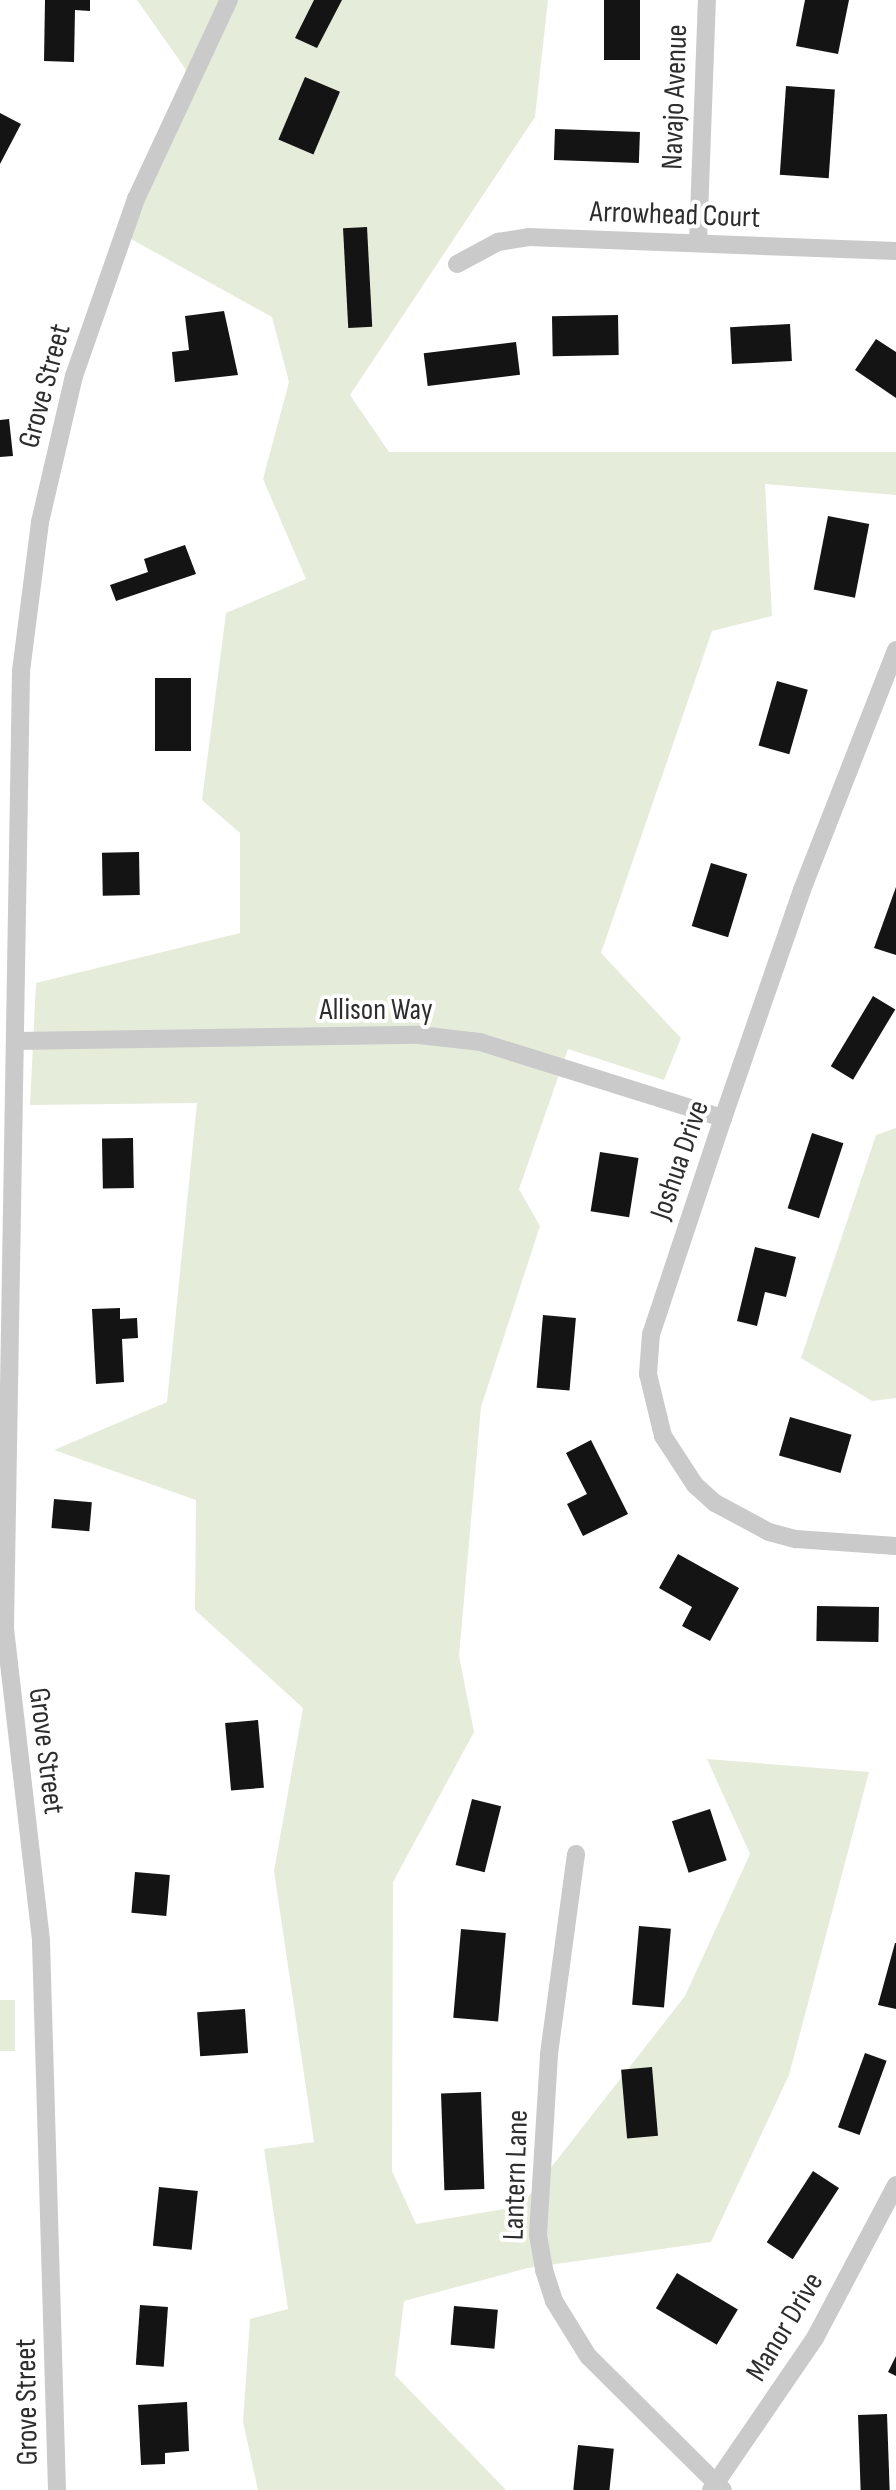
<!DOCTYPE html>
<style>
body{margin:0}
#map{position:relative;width:896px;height:2490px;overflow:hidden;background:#fff;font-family:"Sofia Sans Condensed",sans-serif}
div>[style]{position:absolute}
.green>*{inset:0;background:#e6ecda;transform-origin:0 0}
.building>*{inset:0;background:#141414;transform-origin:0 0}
.minor>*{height:18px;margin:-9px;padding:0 9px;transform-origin:9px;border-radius:9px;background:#cacaca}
span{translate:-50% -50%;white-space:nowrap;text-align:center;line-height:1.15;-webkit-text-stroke:8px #fff;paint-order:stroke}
.street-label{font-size:30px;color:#2d2d2d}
</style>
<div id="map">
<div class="green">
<i style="clip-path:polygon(137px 0,548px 0,535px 117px,350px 395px,389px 452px,896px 452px,896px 495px,765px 484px,772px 616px,712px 631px,601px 953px,681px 1038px,664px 1080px,568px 1049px,519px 1189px,540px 1226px,481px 1407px,459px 1656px,474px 1732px,393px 1882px,392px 2171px,416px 2224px,521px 2206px,685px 1996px,750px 1854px,707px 1759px,869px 1772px,789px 2075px,711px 2242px,528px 2268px,404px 2301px,395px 2375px,506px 2490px,258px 2490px,243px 2422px,250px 2319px,288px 2309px,264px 2149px,314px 2142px,274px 1871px,303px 1708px,195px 1610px,196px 1500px,54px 1450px,167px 1402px,197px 1103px,30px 1105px,36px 983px,240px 933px,240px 833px,202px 800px,226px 613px,306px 579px,263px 479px,289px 382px,272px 317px,122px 234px,189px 74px)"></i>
<i style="clip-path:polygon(896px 1128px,896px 1398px,872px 1401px,801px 1358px,876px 1135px)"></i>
<i style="left:0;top:2000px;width:15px;height:51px"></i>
</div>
<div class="building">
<i style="clip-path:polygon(45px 0,90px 0,90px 11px,75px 10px,74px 62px,44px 61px)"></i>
<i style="clip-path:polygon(314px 0,342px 0,317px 48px,295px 38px)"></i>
<i style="left:604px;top:0;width:36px;height:60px"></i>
<i style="clip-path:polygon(805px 0,849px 0,838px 54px,796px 46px)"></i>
<i style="left:305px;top:77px;width:38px;height:68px;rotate:23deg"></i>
<i style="left:786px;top:86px;width:49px;height:89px;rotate:4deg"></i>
<i style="clip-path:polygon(0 113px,21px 124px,0 164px)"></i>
<i style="left:555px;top:129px;width:85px;height:31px;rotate:2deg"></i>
<i style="left:367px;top:227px;width:100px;height:24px;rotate:87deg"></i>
<i style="clip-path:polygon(224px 311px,238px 375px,175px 382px,172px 352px,189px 350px,185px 316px)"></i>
<i style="left:618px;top:315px;width:40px;height:66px;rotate:89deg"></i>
<i style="left:790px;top:324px;width:37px;height:60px;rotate:87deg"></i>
<i style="clip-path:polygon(876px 339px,896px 352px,896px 398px,855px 370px)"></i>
<i style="left:516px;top:342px;width:33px;height:93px;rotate:83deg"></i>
<i style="clip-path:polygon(9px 419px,13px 456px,0 457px,0 420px)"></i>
<i style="left:828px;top:516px;width:42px;height:75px;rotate:11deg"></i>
<i style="clip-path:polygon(185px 545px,196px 574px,116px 601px,110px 585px,148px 572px,144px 559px)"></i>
<i style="left:155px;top:678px;width:36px;height:73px"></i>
<i style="left:777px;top:681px;width:32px;height:67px;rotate:16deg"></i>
<i style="left:139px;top:852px;width:43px;height:37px;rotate:89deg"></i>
<i style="left:711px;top:863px;width:38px;height:66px;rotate:17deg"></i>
<i style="clip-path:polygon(896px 887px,896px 955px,874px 948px)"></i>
<i style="left:873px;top:996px;width:26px;height:82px;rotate:31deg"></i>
<i style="left:812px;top:1133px;width:33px;height:79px;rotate:18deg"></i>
<i style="left:133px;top:1138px;width:50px;height:31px;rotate:89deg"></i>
<i style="left:600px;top:1152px;width:39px;height:60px;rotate:9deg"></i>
<i style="clip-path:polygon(755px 1247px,796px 1257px,786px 1297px,765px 1292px,757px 1326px,737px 1321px)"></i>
<i style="clip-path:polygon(120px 1308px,120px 1319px,137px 1318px,138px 1338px,122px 1339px,124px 1382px,96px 1384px,92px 1309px)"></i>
<i style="left:543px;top:1315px;width:33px;height:73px;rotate:5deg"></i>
<i style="left:790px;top:1417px;width:64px;height:40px;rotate:16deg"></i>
<i style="clip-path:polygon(591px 1440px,628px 1514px,583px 1536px,567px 1504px,587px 1494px,566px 1453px)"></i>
<i style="left:54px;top:1499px;width:38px;height:29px;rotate:5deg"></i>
<i style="clip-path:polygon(678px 1554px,739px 1588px,710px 1641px,682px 1626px,692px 1607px,659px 1588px)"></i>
<i style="left:817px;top:1606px;width:62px;height:35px;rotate:1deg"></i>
<i style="left:258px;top:1720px;width:68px;height:33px;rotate:85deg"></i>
<i style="left:472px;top:1799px;width:30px;height:68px;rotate:14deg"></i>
<i style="left:710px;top:1809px;width:54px;height:40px;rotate:72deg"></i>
<i style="left:135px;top:1872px;width:35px;height:41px;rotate:5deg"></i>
<i style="left:639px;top:1926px;width:32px;height:79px;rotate:5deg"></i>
<i style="left:461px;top:1929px;width:45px;height:89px;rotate:5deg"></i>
<i style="clip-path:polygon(895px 1943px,896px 1943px,896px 2009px,878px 2005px)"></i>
<i style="left:245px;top:2009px;width:44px;height:48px;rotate:86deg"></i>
<i style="left:865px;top:2053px;width:23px;height:79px;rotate:20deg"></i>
<i style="left:652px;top:2067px;width:69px;height:31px;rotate:85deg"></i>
<i style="left:481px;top:2092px;width:97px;height:40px;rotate:88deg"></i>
<i style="left:813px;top:2171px;width:31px;height:85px;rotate:33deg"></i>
<i style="left:159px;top:2187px;width:39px;height:59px;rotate:6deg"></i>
<i style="left:677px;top:2273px;width:71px;height:41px;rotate:31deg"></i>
<i style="left:140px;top:2305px;width:28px;height:60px;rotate:4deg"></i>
<i style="left:454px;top:2306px;width:44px;height:39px;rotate:5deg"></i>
<i style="clip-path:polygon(896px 2356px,896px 2376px,888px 2372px)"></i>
<i style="clip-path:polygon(187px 2402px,189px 2451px,165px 2453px,165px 2464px,141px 2465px,138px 2405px)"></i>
<i style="left:887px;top:2414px;width:76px;height:29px;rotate:88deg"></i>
<i style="left:578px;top:2445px;width:36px;height:45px;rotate:6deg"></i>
</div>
<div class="minor">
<i style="left:698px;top:243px;width:243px;rotate:-87.9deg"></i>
<i style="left:457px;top:264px;width:47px;rotate:-28.2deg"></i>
<i style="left:498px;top:242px;width:31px;rotate:-9deg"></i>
<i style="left:529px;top:237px;width:367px;rotate:2.2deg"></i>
<i style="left:896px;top:650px;width:258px;rotate:111.4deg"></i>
<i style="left:802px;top:890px;width:241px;rotate:109.1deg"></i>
<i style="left:723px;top:1118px;width:228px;rotate:108.4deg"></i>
<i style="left:651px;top:1334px;width:40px;rotate:94.3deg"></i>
<i style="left:648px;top:1374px;width:64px;rotate:76.4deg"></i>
<i style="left:663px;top:1436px;width:59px;rotate:56.9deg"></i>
<i style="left:695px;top:1485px;width:27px;rotate:42deg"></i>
<i style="left:715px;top:1503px;width:61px;rotate:28.2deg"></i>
<i style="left:769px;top:1532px;width:28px;rotate:15deg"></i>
<i style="left:796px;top:1539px;width:100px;rotate:4deg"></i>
<i style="left:16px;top:1041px;width:403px;rotate:-0.9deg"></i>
<i style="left:419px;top:1035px;width:61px;rotate:6.5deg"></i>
<i style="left:480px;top:1042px;width:255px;rotate:17.4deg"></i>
<i style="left:576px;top:1854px;width:203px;rotate:97.7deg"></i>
<i style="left:549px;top:2055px;width:180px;rotate:93.5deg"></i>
<i style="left:538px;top:2235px;width:36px;rotate:80deg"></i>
<i style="left:544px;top:2270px;width:33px;rotate:72deg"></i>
<i style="left:554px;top:2301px;width:65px;rotate:58.3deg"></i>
<i style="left:588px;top:2356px;width:190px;rotate:44.8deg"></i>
<i style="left:57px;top:2490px;width:550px;rotate:-91.67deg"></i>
<i style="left:41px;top:1940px;width:315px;rotate:-96.6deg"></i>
<i style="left:5px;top:1627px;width:956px;rotate:-89.04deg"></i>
<i style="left:21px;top:671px;width:150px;rotate:-82.7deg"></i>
<i style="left:40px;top:522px;width:150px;rotate:-76.9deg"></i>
<i style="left:74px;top:376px;width:188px;rotate:-70.7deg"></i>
<i style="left:136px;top:199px;width:220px;rotate:-65deg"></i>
<i style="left:711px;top:2490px;width:184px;rotate:-55.6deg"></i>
<i style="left:815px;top:2338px;width:173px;rotate:-62.1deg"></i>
</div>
<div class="street-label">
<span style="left:675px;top:97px;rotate:-88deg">Navajo Avenue</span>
<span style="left:675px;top:215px;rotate:2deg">Arrowhead Court</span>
<span style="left:45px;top:386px;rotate:-75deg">Grove Street</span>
<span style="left:376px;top:1010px">Allison Way</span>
<span style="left:680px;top:1160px;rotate:-71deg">Joshua Drive</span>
<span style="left:46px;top:1751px;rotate:83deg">Grove Street</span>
<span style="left:516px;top:2175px;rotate:-88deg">Lantern Lane</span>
<span style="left:785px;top:2327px;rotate:-59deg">Manor Drive</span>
<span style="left:27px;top:2402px;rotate:-91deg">Grove Street</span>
</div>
</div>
